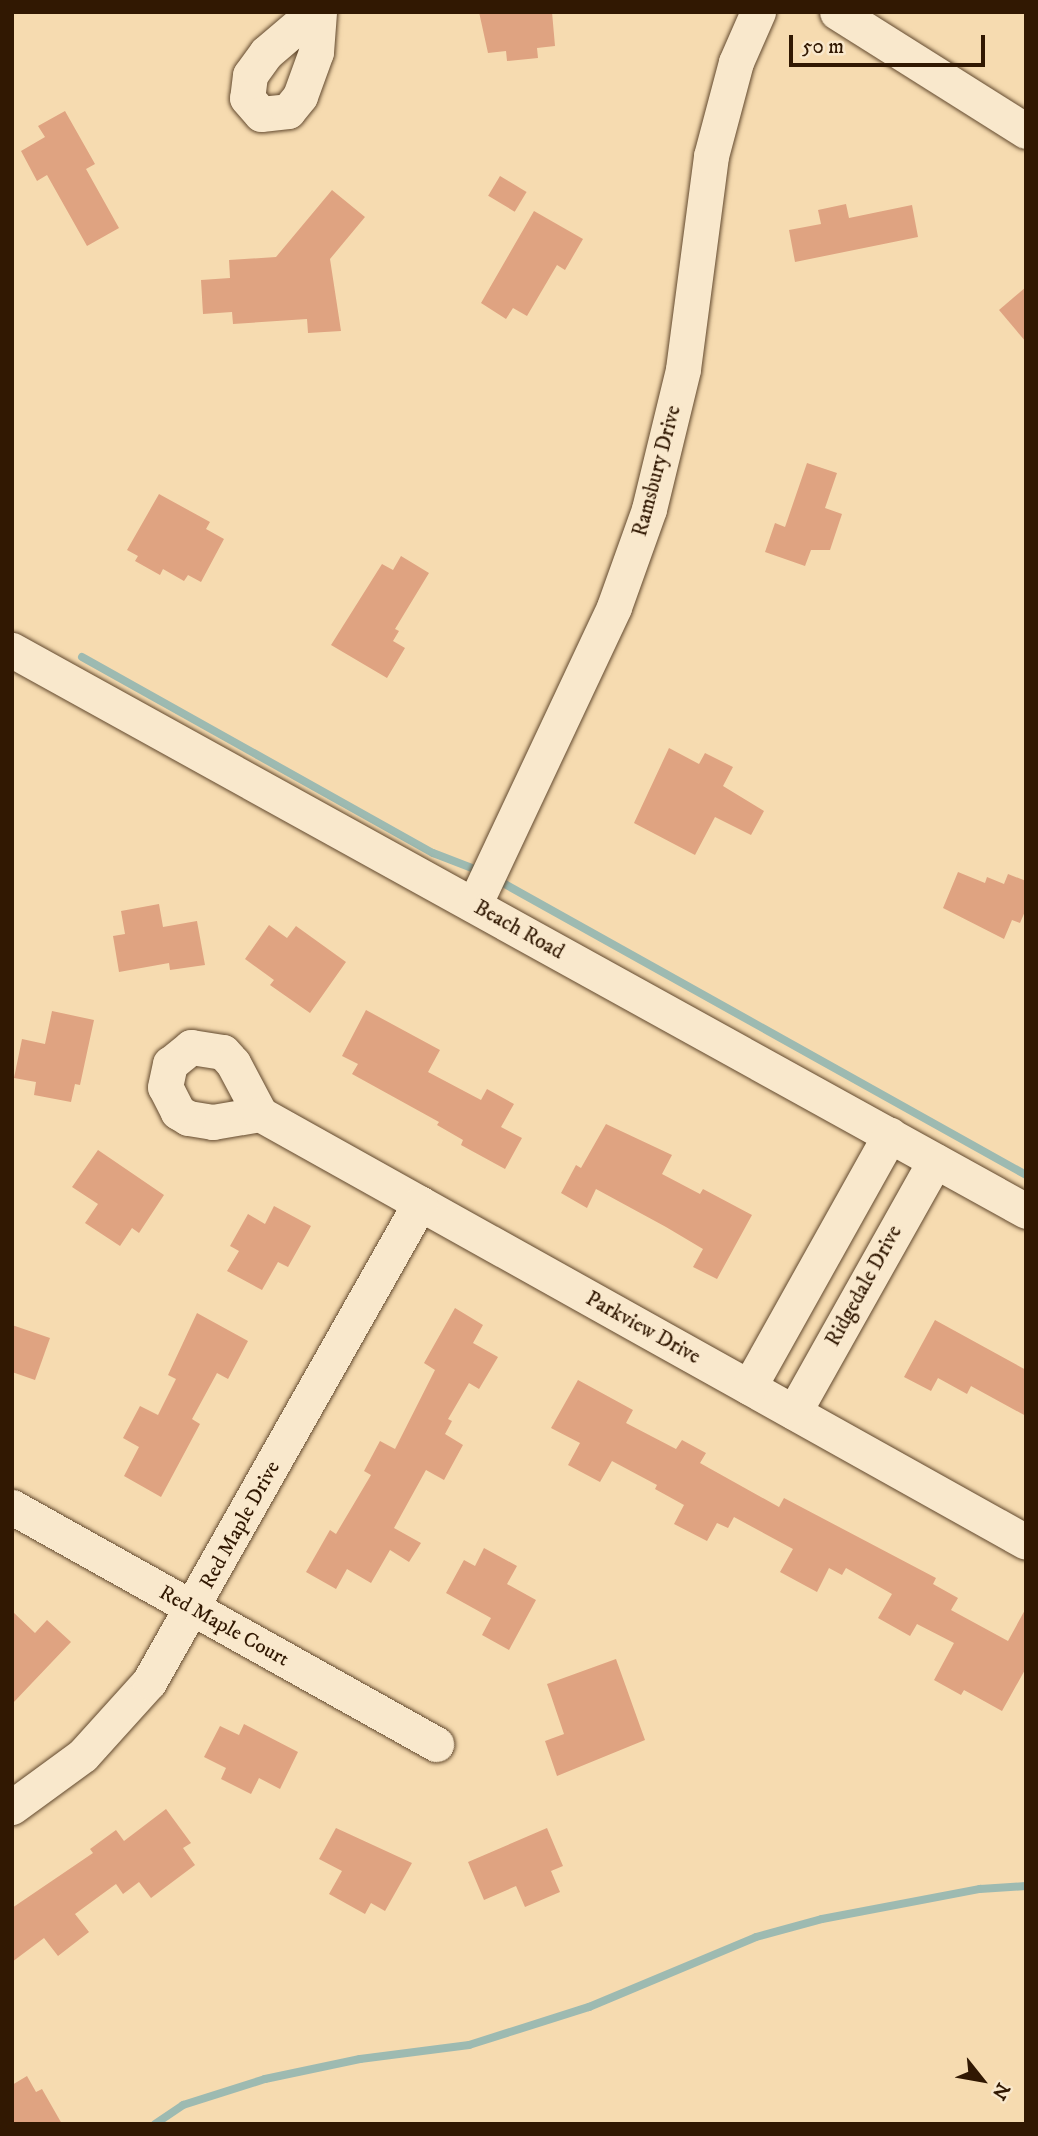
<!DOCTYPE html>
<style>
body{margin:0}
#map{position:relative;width:1038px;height:2136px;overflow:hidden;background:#f6dbb0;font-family:"IM FELL DW Pica",serif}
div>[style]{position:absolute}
.stream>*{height:8px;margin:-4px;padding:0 4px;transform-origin:4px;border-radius:4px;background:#9dbab1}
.building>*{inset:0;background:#dfa381;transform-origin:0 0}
.roads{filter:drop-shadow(0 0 2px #62492e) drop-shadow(0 0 2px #62492e)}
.minor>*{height:35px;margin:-17.5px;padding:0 17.5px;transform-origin:17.5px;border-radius:17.5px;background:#f9e8cc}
span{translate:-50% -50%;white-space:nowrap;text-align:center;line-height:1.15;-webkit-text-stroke:7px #f9e8cc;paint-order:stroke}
.street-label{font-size:21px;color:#311802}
.frame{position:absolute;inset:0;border:14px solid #311802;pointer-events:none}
.north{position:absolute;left:947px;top:2045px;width:70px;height:70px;-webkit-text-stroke:5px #f9e8cc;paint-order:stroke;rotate:121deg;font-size:19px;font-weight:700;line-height:28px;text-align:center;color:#311802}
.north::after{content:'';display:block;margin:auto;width:24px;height:32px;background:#311802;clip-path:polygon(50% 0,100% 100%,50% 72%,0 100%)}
.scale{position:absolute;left:789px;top:35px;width:196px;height:32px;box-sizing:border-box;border:4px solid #311802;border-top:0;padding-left:9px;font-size:21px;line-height:24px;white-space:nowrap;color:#311802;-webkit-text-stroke:5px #f9e8cc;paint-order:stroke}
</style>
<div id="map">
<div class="stream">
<i style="left:82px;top:657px;width:402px;rotate:29.2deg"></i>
<i style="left:433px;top:853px;width:50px;rotate:21deg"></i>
<i style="left:494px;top:878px;width:609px;rotate:29.17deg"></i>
<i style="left:155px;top:2124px;width:34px;rotate:-34deg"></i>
<i style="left:183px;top:2105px;width:86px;rotate:-17.6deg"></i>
<i style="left:265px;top:2079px;width:97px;rotate:-11.9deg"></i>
<i style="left:360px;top:2059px;width:110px;rotate:-7.3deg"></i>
<i style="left:469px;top:2045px;width:126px;rotate:-17.6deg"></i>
<i style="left:589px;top:2007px;width:181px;rotate:-22.7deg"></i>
<i style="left:756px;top:1937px;width:68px;rotate:-15.3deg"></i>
<i style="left:822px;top:1919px;width:161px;rotate:-10.8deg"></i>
<i style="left:980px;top:1889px;width:46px;rotate:-3.7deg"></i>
</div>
<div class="building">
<i style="clip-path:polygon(479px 12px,552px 12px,555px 46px,537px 48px,538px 58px,507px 61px,506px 51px,488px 53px)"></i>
<i style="clip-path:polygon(65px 111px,95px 164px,86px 169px,119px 228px,87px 246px,47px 175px,37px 181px,21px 151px,45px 137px,38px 126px)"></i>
<i style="left:500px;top:176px;width:31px;height:23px;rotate:31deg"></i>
<i style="clip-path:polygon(332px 190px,365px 217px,330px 259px,341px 331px,308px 333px,307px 319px,233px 324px,232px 312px,203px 314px,201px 280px,230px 278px,229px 260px,276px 257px)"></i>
<i style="clip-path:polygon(846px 204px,849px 218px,912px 205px,918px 237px,795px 262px,789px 230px,821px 224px,818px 210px)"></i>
<i style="clip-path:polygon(534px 211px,583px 239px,565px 270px,557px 265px,527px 316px,513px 308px,506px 319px,481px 303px)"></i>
<i style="clip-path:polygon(1026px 287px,1026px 342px,999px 310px)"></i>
<i style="clip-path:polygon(807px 463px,837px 473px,825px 508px,842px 514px,830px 550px,811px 550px,805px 566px,765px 552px,775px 523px,785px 527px)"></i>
<i style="clip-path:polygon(159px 494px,210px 522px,206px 529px,224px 539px,201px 582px,188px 575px,184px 581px,163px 569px,160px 575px,135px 561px,138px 556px,127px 550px)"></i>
<i style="clip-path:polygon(401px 556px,429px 573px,395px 629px,399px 631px,393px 641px,405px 648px,387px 678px,331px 645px,382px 564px,393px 570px)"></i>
<i style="clip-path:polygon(669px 748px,699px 764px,705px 753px,733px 767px,723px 786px,764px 811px,751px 835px,715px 817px,695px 855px,634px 823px)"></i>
<i style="clip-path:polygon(958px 872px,985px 883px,987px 877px,1004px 884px,1008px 874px,1026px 881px,1026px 909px,1020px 923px,1012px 920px,1004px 939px,943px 908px)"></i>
<i style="clip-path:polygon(159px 904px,163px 927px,197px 921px,205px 965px,170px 970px,169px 963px,119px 972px,113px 936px,125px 934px,121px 911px)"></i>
<i style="clip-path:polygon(269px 925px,287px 938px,296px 926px,346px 962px,310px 1013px,270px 985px,274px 980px,245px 959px)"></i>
<i style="clip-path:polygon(366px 1010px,440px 1050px,428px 1072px,481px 1100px,487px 1089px,514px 1104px,501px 1127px,522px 1138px,505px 1169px,461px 1145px,463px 1140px,437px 1125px,439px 1122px,352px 1074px,358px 1064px,342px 1056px)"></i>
<i style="clip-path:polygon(52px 1011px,94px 1020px,80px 1085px,75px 1084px,71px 1102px,34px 1095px,36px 1082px,14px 1078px,22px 1039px,45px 1044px)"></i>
<i style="clip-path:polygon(606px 1124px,672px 1155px,662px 1174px,700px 1194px,703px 1189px,752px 1215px,717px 1279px,693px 1267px,703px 1249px,666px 1227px,596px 1189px,587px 1208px,561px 1193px,576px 1165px,581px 1168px)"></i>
<i style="clip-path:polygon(98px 1150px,164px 1195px,139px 1233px,132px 1228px,120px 1246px,85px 1223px,98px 1204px,72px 1187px)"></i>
<i style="clip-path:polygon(274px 1206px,311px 1226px,288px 1267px,278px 1262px,262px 1290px,227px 1271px,239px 1251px,230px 1246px,248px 1214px,265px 1224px)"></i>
<i style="clip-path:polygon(455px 1308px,483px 1325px,473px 1343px,498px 1357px,479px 1389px,469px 1383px,448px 1419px,452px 1421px,445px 1434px,463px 1445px,444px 1480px,426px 1470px,394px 1528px,421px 1543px,409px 1562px,390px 1550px,371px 1583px,347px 1569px,336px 1589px,306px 1572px,330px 1530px,336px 1534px,371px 1475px,364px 1471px,380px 1441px,395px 1449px,435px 1370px,424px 1363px)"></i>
<i style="clip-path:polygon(197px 1313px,248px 1341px,228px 1379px,217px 1373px,192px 1419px,200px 1424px,161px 1497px,124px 1476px,139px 1447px,123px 1438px,140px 1406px,158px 1415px,176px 1379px,168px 1375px)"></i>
<i style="clip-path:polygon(935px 1320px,1026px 1370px,1026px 1416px,971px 1386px,967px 1394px,938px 1378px,931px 1391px,904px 1377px)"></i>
<i style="clip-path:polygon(12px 1325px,50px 1338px,35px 1380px,12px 1372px)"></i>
<i style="clip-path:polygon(578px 1380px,633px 1410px,626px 1423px,676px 1449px,682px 1440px,706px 1453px,700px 1463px,779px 1507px,784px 1498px,936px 1578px,933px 1584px,958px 1598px,951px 1610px,1008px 1641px,1026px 1608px,1026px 1668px,1002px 1711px,964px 1690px,961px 1695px,934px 1680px,954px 1643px,917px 1624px,910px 1636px,878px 1618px,892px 1594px,846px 1568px,842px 1575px,829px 1568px,817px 1592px,780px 1572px,793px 1549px,734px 1517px,728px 1528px,717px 1523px,707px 1541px,674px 1524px,684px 1505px,655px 1489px,657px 1485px,612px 1461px,600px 1482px,568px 1465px,580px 1443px,551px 1428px)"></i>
<i style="clip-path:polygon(484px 1548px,517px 1566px,507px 1584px,536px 1600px,509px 1650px,482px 1635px,491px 1618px,446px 1593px,464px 1560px,475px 1566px)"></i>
<i style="clip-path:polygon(12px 1611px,35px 1633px,47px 1620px,71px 1642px,12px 1704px)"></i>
<i style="clip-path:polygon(616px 1659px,645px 1740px,557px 1776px,545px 1741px,564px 1734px,547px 1684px)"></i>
<i style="clip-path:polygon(244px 1724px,298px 1752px,280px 1789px,259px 1778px,251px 1794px,221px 1779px,226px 1768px,204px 1757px,220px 1726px,239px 1735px)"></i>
<i style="clip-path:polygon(166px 1809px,191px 1843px,183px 1848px,195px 1865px,151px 1898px,139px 1882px,123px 1894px,116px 1884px,75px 1914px,89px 1932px,58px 1956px,44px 1938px,12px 1962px,12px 1908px,93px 1853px,90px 1849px,116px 1830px,124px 1841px)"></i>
<i style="clip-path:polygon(336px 1828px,412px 1863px,385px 1911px,371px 1903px,365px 1914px,329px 1894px,342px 1871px,319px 1859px)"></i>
<i style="clip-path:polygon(547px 1828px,563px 1866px,551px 1871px,560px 1892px,525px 1907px,516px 1886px,484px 1900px,468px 1862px)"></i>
<i style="clip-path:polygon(27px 2076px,36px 2092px,42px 2089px,62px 2124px,12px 2124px,12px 2085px)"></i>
</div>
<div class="roads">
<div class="minor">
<i style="left:314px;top:12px;width:63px;rotate:139.5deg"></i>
<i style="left:266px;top:53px;width:27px;rotate:126deg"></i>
<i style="left:250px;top:75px;width:23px;rotate:97deg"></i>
<i style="left:247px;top:98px;width:21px;rotate:49deg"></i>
<i style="left:261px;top:114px;width:27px;rotate:-6deg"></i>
<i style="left:288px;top:111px;width:19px;rotate:-51deg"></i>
<i style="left:300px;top:96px;width:47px;rotate:-70deg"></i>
<i style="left:316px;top:52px;width:40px;rotate:-85.7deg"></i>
<i style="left:837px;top:12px;width:223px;rotate:32.2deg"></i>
<i style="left:12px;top:650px;width:1159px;rotate:28.95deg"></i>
<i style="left:474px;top:905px;width:329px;rotate:-64.8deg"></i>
<i style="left:614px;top:607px;width:104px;rotate:-70.3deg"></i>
<i style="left:649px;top:509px;width:144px;rotate:-76.3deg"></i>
<i style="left:683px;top:369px;width:215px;rotate:-82.5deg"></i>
<i style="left:711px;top:156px;width:97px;rotate:-75.1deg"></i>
<i style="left:736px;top:62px;width:55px;rotate:-66.3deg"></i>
<i style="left:260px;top:1114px;width:48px;rotate:170.3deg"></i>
<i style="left:213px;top:1122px;width:25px;rotate:-171deg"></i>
<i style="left:188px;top:1118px;width:12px;rotate:-149deg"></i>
<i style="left:178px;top:1112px;width:28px;rotate:-117deg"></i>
<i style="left:165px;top:1087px;width:24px;rotate:-78deg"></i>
<i style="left:170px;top:1064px;width:27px;rotate:-39deg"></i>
<i style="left:191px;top:1047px;width:32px;rotate:9deg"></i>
<i style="left:223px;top:1052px;width:15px;rotate:48deg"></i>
<i style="left:233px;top:1063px;width:58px;rotate:62.1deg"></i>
<i style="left:260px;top:1114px;width:877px;rotate:29.19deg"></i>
<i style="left:749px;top:1387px;width:289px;rotate:-60.8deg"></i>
<i style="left:794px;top:1412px;width:288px;rotate:-60.7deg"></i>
<i style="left:12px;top:1507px;width:486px;rotate:29.2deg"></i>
<i style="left:12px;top:1807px;width:88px;rotate:-36.2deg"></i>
<i style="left:83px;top:1755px;width:98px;rotate:-47.9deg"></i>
<i style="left:149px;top:1682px;width:550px;rotate:-60.5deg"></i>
</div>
</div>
<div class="street-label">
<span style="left:657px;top:471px;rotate:-75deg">Ramsbury Drive</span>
<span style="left:519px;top:930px;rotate:29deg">Beach Road</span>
<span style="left:864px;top:1286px;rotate:-61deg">Ridgedale Drive</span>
<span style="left:643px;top:1328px;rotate:29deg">Parkview Drive</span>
<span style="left:240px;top:1525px;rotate:-61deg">Red Maple Drive</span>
<span style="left:224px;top:1626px;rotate:29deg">Red Maple Court</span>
</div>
<div class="frame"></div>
<div class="north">N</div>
<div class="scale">50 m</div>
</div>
